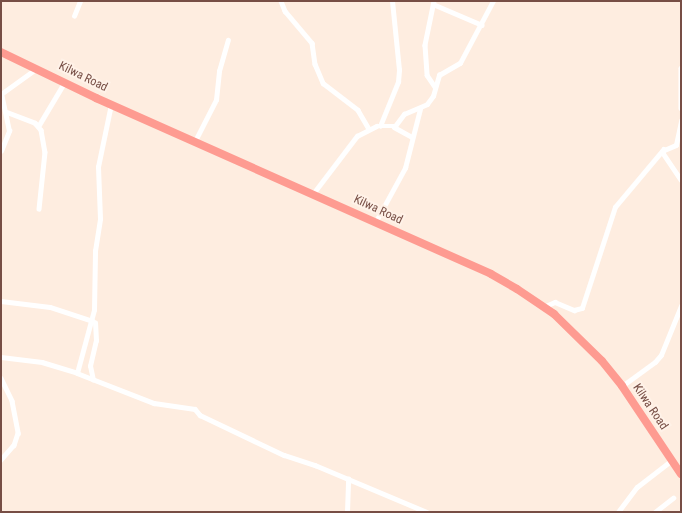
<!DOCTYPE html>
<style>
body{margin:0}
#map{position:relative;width:682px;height:513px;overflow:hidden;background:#feede0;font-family:"Roboto Condensed",sans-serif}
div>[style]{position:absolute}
.street>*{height:4.5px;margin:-2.25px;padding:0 2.25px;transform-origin:2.25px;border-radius:2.25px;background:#fff}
.highway>*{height:8px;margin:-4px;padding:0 4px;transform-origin:4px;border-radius:4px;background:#fe9b91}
span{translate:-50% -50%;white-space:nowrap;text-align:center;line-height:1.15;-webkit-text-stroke:4px #fff2e8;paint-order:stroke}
.street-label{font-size:12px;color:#774e45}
.frame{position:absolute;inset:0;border:2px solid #774e45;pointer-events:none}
</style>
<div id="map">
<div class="street">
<i style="left:281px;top:1px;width:11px;rotate:68deg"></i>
<i style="left:285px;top:11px;width:42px;rotate:49.8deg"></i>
<i style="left:312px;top:43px;width:21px;rotate:82deg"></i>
<i style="left:315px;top:64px;width:21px;rotate:67deg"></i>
<i style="left:323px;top:83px;width:44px;rotate:37.6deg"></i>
<i style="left:358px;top:110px;width:22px;rotate:60deg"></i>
<i style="left:434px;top:1px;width:45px;rotate:101.6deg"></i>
<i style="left:425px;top:45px;width:30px;rotate:86deg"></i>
<i style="left:427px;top:75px;width:14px;rotate:56deg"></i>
<i style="left:433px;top:4px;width:53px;rotate:23.2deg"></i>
<i style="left:74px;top:16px;width:16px;rotate:-68deg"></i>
<i style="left:681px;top:68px;width:40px;rotate:90deg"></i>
<i style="left:7px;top:112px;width:30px;rotate:21deg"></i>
<i style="left:35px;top:123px;width:9px;rotate:49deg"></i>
<i style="left:41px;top:130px;width:22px;rotate:80deg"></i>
<i style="left:45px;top:152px;width:57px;rotate:96deg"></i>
<i style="left:39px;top:125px;width:49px;rotate:-59.2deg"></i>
<i style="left:380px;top:126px;width:48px;rotate:-67.8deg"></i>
<i style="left:398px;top:82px;width:12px;rotate:-85deg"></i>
<i style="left:399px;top:70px;width:69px;rotate:-95.8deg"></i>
<i style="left:394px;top:127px;width:21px;rotate:29deg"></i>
<i style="left:195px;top:141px;width:46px;rotate:-62.9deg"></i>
<i style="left:216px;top:100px;width:29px;rotate:-84deg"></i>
<i style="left:219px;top:71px;width:32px;rotate:-74deg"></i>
<i style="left:664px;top:149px;width:4px;rotate:104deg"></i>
<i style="left:663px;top:153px;width:32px;rotate:56deg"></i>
<i style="left:1px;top:151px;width:22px;rotate:-68deg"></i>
<i style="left:9px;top:131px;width:38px;rotate:-102deg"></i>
<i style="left:1px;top:94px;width:44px;rotate:-35.8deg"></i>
<i style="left:312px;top:195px;width:74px;rotate:-52.7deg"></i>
<i style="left:357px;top:136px;width:22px;rotate:-27deg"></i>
<i style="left:377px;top:126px;width:18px"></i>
<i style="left:395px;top:126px;width:15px;rotate:-53deg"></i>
<i style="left:404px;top:114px;width:25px;rotate:-23deg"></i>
<i style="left:427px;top:104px;width:10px;rotate:-53deg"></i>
<i style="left:433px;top:96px;width:22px;rotate:-74deg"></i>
<i style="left:439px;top:75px;width:24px;rotate:-30deg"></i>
<i style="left:460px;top:63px;width:70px;rotate:-62deg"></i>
<i style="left:375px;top:223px;width:63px;rotate:-61.4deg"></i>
<i style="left:405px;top:168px;width:61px;rotate:-75.7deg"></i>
<i style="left:1px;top:301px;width:49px;rotate:7deg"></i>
<i style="left:50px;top:307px;width:45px;rotate:18deg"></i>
<i style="left:543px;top:307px;width:13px;rotate:-23deg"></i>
<i style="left:555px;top:302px;width:21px;rotate:23deg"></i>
<i style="left:574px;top:310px;width:8px;rotate:-14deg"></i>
<i style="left:582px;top:308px;width:106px;rotate:-71.9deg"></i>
<i style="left:615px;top:207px;width:73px;rotate:-50deg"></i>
<i style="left:662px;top:151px;width:15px;rotate:-23deg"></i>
<i style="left:676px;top:145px;width:25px;rotate:-78deg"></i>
<i style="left:1px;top:357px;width:41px;rotate:7deg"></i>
<i style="left:42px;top:362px;width:37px;rotate:17deg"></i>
<i style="left:77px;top:373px;width:83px;rotate:21.3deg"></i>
<i style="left:154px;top:403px;width:41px;rotate:8.3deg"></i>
<i style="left:195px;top:409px;width:8px;rotate:50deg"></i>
<i style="left:200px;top:415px;width:93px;rotate:25.5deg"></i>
<i style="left:284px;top:455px;width:33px;rotate:18deg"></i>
<i style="left:315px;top:465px;width:121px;rotate:22.8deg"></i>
<i style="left:77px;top:373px;width:65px;rotate:-74.9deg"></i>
<i style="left:94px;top:310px;width:59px;rotate:-89deg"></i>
<i style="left:95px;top:251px;width:32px;rotate:-81deg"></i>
<i style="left:100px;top:219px;width:52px;rotate:-92.2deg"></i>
<i style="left:98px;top:167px;width:64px;rotate:-78.3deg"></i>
<i style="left:1px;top:378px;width:25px;rotate:64deg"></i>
<i style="left:12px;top:401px;width:33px;rotate:79deg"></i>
<i style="left:18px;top:433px;width:13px;rotate:108deg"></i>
<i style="left:14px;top:445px;width:20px;rotate:131deg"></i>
<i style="left:93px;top:380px;width:14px;rotate:-102deg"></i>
<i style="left:90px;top:366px;width:26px;rotate:-77deg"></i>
<i style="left:96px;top:341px;width:18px;rotate:-93deg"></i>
<i style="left:622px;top:386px;width:41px;rotate:-36deg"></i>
<i style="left:655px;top:362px;width:9px;rotate:-49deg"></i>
<i style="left:661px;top:355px;width:53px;rotate:-67.8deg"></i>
<i style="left:347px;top:512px;width:33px;rotate:-88deg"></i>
<i style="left:618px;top:512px;width:31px;rotate:-53deg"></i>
<i style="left:637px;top:487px;width:44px;rotate:-37.6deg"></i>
<i style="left:655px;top:512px;width:23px;rotate:-38deg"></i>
</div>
<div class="highway">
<i style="left:1px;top:52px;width:106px;rotate:25.8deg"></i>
<i style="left:96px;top:98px;width:432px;rotate:24deg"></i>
<i style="left:491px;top:274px;width:30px;rotate:30deg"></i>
<i style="left:517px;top:289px;width:45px;rotate:34deg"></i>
<i style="left:554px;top:314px;width:67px;rotate:44.4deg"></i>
<i style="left:602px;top:361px;width:32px;rotate:51deg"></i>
<i style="left:622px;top:386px;width:106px;rotate:56.2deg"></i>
</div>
<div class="street-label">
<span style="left:83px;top:77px;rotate:26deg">Kilwa Road</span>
<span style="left:378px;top:210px;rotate:25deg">Kilwa Road</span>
<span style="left:650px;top:407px;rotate:56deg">Kilwa Road</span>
</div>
<div class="frame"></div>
</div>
